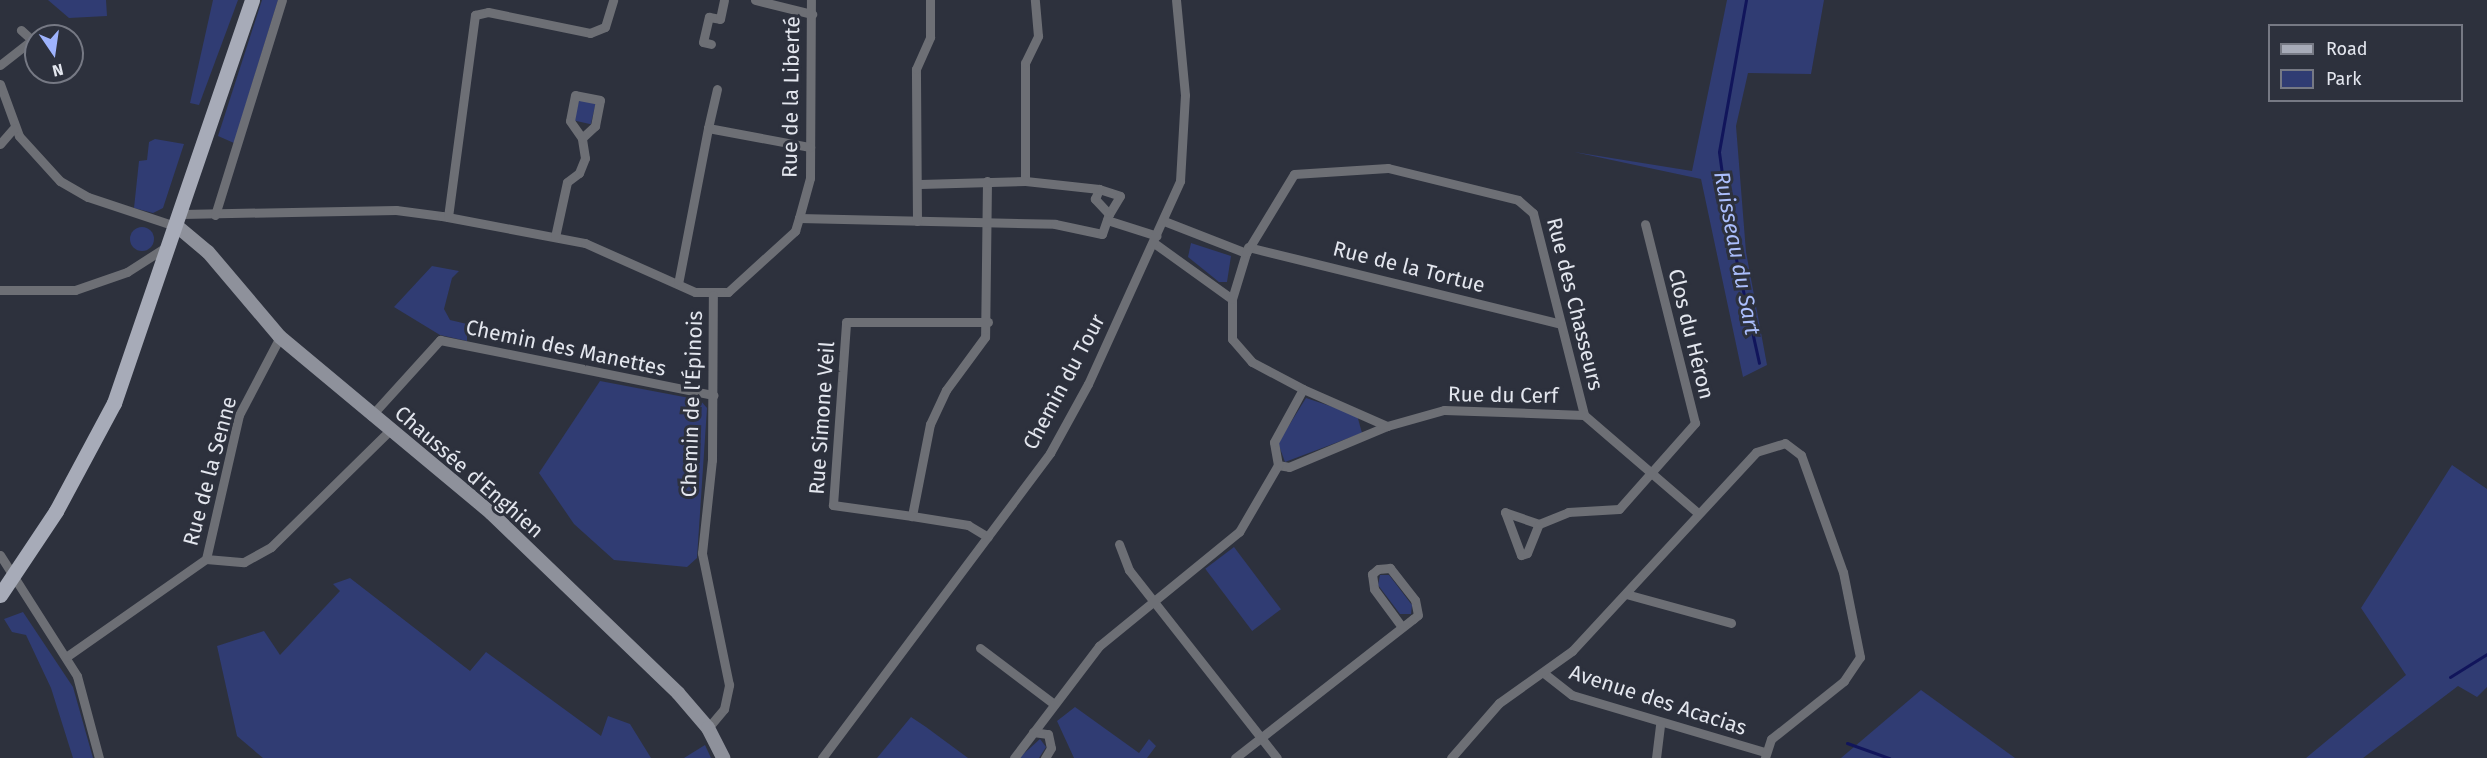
<!DOCTYPE html>
<meta charset="utf-8">
<style>
body{margin:0}
#map{position:relative;width:2487px;height:758px;overflow:hidden;background:#2d313d;font-family:"Fira Sans",sans-serif}
div>[style]{position:absolute}
.green>*{inset:0;background:#303c73;transform-origin:0 0}
.round{border-radius:50%}
.stream>*{height:3px;margin:-1.5px;padding:0 1.5px;transform-origin:1.5px;border-radius:1.5px;background:#11155b}
.minor>*{height:9px;margin:-4.5px;padding:0 4.5px;transform-origin:4.5px;border-radius:4.5px;background:#6d6f75}
.secondary>*{height:14px;margin:-7px;padding:0 7px;transform-origin:7px;border-radius:7px;background:#8e919b}
.primary>*{height:15px;margin:-7.5px;padding:0 7.5px;transform-origin:7.5px;border-radius:7.5px;background:#a7abb8}
span{translate:-50% -50%;white-space:nowrap;text-align:center;line-height:1.15;-webkit-text-stroke:6px #2d313d;paint-order:stroke}
.street-label{font-size:21px;color:#e3e6ee}
.water-label{font-size:22px;color:#abbefc;font-style:italic}
.legend{position:absolute;left:2268px;top:24px;width:195px;height:78px;box-sizing:border-box;background:#2d313d;border:2px solid #767984;margin:0;padding:8px 10px;list-style:none;font-size:18px;color:#e3e6ee}
.legend li{display:flex;align-items:center;gap:12px;height:30px}
.legend b{width:30px;border:2px solid #767984}
.north{position:absolute;left:24px;top:24px;width:60px;height:60px;box-sizing:border-box;background:#2d313d;border:2px solid #767984;border-radius:50%;rotate:167deg;font-size:16px;font-weight:700;line-height:24px;text-align:center;color:#e3e6ee}
.north::after{content:'';display:block;margin:auto;width:21px;height:27px;background:#9eb3fd;clip-path:polygon(50% 0,100% 100%,50% 72%,0 100%)}
</style>
<div id="map">
<div class="green">
<i style="clip-path:polygon(48px 0,106px 0,107px 16px,69px 18px)"></i>
<i style="clip-path:polygon(213px 0,238px 0,199px 105px,190px 103px)"></i>
<i style="clip-path:polygon(262px 0,278px 0,234px 143px,218px 136px)"></i>
<i style="clip-path:polygon(1727px 0,1824px 0,1811px 74px,1748px 73px,1736px 126px,1746px 252px,1767px 365px,1743px 377px,1701px 179px,1574px 152px,1692px 171px)"></i>
<i style="left:579px;top:100px;width:17px;height:21px;rotate:13deg"></i>
<i style="clip-path:polygon(155px 139px,184px 144px,163px 208px,153px 213px,134px 208px,139px 161px,147px 160px,149px 142px)"></i>
<i class="round" style="left:130px;top:227px;width:24px;height:24px"></i>
<i style="clip-path:polygon(1191px 243px,1231px 256px,1227px 282px,1219px 282px,1188px 257px)"></i>
<i style="clip-path:polygon(432px 266px,459px 271px,452px 278px,444px 309px,450px 320px,467px 324px,467px 341px,440px 335px,394px 307px)"></i>
<i style="clip-path:polygon(600px 381px,700px 400px,707px 408px,697px 558px,687px 567px,614px 560px,574px 524px,539px 473px)"></i>
<i style="clip-path:polygon(1306px 398px,1357px 415px,1362px 433px,1285px 462px,1278px 443px)"></i>
<i style="clip-path:polygon(2452px 465px,2487px 489px,2487px 687px,2477px 697px,2458px 686px,2363px 758px,2306px 758px,2406px 675px,2361px 608px)"></i>
<i style="left:1234px;top:547px;width:78px;height:36px;rotate:53deg"></i>
<i style="clip-path:polygon(1380px 575px,1389px 575px,1412px 605px,1411px 614px,1400px 614px,1378px 585px)"></i>
<i style="clip-path:polygon(350px 578px,470px 671px,486px 652px,601px 736px,608px 716px,630px 724px,651px 758px,263px 758px,237px 736px,217px 646px,264px 631px,280px 655px,340px 591px,333px 584px)"></i>
<i style="clip-path:polygon(23px 612px,73px 687px,93px 758px,73px 758px,51px 688px,26px 635px,12px 632px,4px 619px)"></i>
<i style="clip-path:polygon(1921px 690px,2015px 758px,1841px 758px)"></i>
<i style="clip-path:polygon(1075px 707px,1139px 753px,1149px 739px,1156px 746px,1147px 758px,1074px 758px,1057px 721px)"></i>
<i style="clip-path:polygon(911px 717px,926px 727px,968px 758px,877px 758px)"></i>
<i style="clip-path:polygon(1040px 739px,1046px 747px,1039px 758px,1019px 758px)"></i>
<i style="clip-path:polygon(705px 745px,711px 758px,684px 758px)"></i>
</div>
<div class="stream">
<i style="left:1746px;top:0;width:154px;rotate:100.1deg"></i>
<i style="left:1719px;top:152px;width:81px;rotate:82.2deg"></i>
<i style="left:1730px;top:232px;width:134px;rotate:77.5deg"></i>
<i style="left:2450px;top:677px;width:44px;rotate:-31.9deg"></i>
<i style="left:1847px;top:743px;width:45px;rotate:19.7deg"></i>
</div>
<div class="minor">
<i style="left:755px;top:0;width:59px;rotate:13.8deg"></i>
<i style="left:711px;top:44px;width:8px;rotate:-166deg"></i>
<i style="left:703px;top:42px;width:26px;rotate:-77deg"></i>
<i style="left:709px;top:17px;width:11px;rotate:10deg"></i>
<i style="left:720px;top:19px;width:19px;rotate:-78deg"></i>
<i style="left:0;top:65px;width:41px;rotate:-38deg"></i>
<i style="left:32px;top:40px;width:15px;rotate:-138deg"></i>
<i style="left:0;top:84px;width:55px;rotate:69.9deg"></i>
<i style="left:19px;top:136px;width:61px;rotate:47.7deg"></i>
<i style="left:60px;top:181px;width:32px;rotate:30deg"></i>
<i style="left:88px;top:197px;width:95px;rotate:18.4deg"></i>
<i style="left:708px;top:128px;width:40px;rotate:-77deg"></i>
<i style="left:0;top:144px;width:21px;rotate:-49deg"></i>
<i style="left:987px;top:181px;width:156px;rotate:90.7deg"></i>
<i style="left:985px;top:337px;width:66px;rotate:126.3deg"></i>
<i style="left:946px;top:390px;width:38px;rotate:115deg"></i>
<i style="left:930px;top:424px;width:94px;rotate:101.1deg"></i>
<i style="left:912px;top:516px;width:57px;rotate:9.1deg"></i>
<i style="left:968px;top:525px;width:23px;rotate:31deg"></i>
<i style="left:1025px;top:181px;width:118px;rotate:-90deg"></i>
<i style="left:1025px;top:63px;width:30px;rotate:-64deg"></i>
<i style="left:1038px;top:36px;width:36px;rotate:-95deg"></i>
<i style="left:1099px;top:189px;width:22px;rotate:18deg"></i>
<i style="left:1120px;top:196px;width:21px;rotate:121deg"></i>
<i style="left:182px;top:214px;width:214px;rotate:-1.1deg"></i>
<i style="left:396px;top:210px;width:46px;rotate:7.4deg"></i>
<i style="left:442px;top:216px;width:146px;rotate:10.7deg"></i>
<i style="left:585px;top:243px;width:120px;rotate:24deg"></i>
<i style="left:695px;top:292px;width:33px"></i>
<i style="left:728px;top:292px;width:91px;rotate:-42.3deg"></i>
<i style="left:795px;top:231px;width:14px;rotate:-73deg"></i>
<i style="left:799px;top:218px;width:41px;rotate:-74.6deg"></i>
<i style="left:810px;top:178px;width:178px;rotate:-89.7deg"></i>
<i style="left:215px;top:215px;width:225px;rotate:-72.7deg"></i>
<i style="left:448px;top:217px;width:204px;rotate:-82.4deg"></i>
<i style="left:475px;top:15px;width:13px;rotate:-13deg"></i>
<i style="left:488px;top:12px;width:104px;rotate:11.6deg"></i>
<i style="left:590px;top:33px;width:16px;rotate:-22deg"></i>
<i style="left:605px;top:27px;width:28px;rotate:-73deg"></i>
<i style="left:799px;top:218px;width:256px;rotate:1.3deg"></i>
<i style="left:1055px;top:224px;width:48px;rotate:12deg"></i>
<i style="left:1102px;top:234px;width:21px;rotate:-71deg"></i>
<i style="left:1109px;top:214px;width:21px;rotate:-133deg"></i>
<i style="left:1095px;top:199px;width:11px;rotate:-68deg"></i>
<i style="left:1099px;top:189px;width:74px;rotate:-173.8deg"></i>
<i style="left:1025px;top:181px;width:105px;rotate:178.4deg"></i>
<i style="left:1107px;top:220px;width:52px;rotate:17.7deg"></i>
<i style="left:917px;top:221px;width:152px;rotate:-90.4deg"></i>
<i style="left:916px;top:69px;width:35px;rotate:-66deg"></i>
<i style="left:930px;top:37px;width:37px;rotate:-90deg"></i>
<i style="left:1164px;top:221px;width:88px;rotate:21.3deg"></i>
<i style="left:555px;top:237px;width:56px;rotate:-77.7deg"></i>
<i style="left:567px;top:182px;width:15px;rotate:-37deg"></i>
<i style="left:579px;top:173px;width:16px;rotate:-68deg"></i>
<i style="left:585px;top:158px;width:20px;rotate:-99deg"></i>
<i style="left:582px;top:138px;width:18px;rotate:-43deg"></i>
<i style="left:595px;top:126px;width:26px;rotate:-79deg"></i>
<i style="left:600px;top:100px;width:25px;rotate:-169deg"></i>
<i style="left:575px;top:95px;width:26px;rotate:101deg"></i>
<i style="left:570px;top:121px;width:21px;rotate:55deg"></i>
<i style="left:1154px;top:243px;width:96px;rotate:35.7deg"></i>
<i style="left:1248px;top:247px;width:322px;rotate:13.8deg"></i>
<i style="left:678px;top:284px;width:159px;rotate:-79.1deg"></i>
<i style="left:708px;top:128px;width:104px;rotate:10.6deg"></i>
<i style="left:0;top:290px;width:75px"></i>
<i style="left:75px;top:290px;width:55px;rotate:-19.1deg"></i>
<i style="left:127px;top:272px;width:50px;rotate:-32.7deg"></i>
<i style="left:1303px;top:389px;width:58px;rotate:-152.1deg"></i>
<i style="left:1252px;top:362px;width:30px;rotate:-131deg"></i>
<i style="left:1232px;top:339px;width:40px;rotate:-90deg"></i>
<i style="left:1232px;top:299px;width:48px;rotate:-73.1deg"></i>
<i style="left:1246px;top:253px;width:92px;rotate:-58.7deg"></i>
<i style="left:1294px;top:174px;width:94px;rotate:-3.7deg"></i>
<i style="left:1388px;top:168px;width:134px;rotate:13.8deg"></i>
<i style="left:1518px;top:200px;width:20px;rotate:41deg"></i>
<i style="left:1533px;top:213px;width:208px;rotate:75.8deg"></i>
<i style="left:1584px;top:415px;width:150px;rotate:40.7deg"></i>
<i style="left:371px;top:416px;width:103px;rotate:-47.8deg"></i>
<i style="left:440px;top:340px;width:279px;rotate:11.4deg"></i>
<i style="left:1278px;top:465px;width:11px;rotate:10deg"></i>
<i style="left:1289px;top:467px;width:106px;rotate:-22.7deg"></i>
<i style="left:1387px;top:426px;width:59px;rotate:-15.7deg"></i>
<i style="left:1444px;top:410px;width:140px;rotate:2deg"></i>
<i style="left:1278px;top:465px;width:23px;rotate:-100deg"></i>
<i style="left:1274px;top:442px;width:60px;rotate:-61.3deg"></i>
<i style="left:1303px;top:389px;width:92px;rotate:23.8deg"></i>
<i style="left:912px;top:516px;width:80px;rotate:-172.1deg"></i>
<i style="left:833px;top:505px;width:183px;rotate:-85.9deg"></i>
<i style="left:846px;top:322px;width:142px"></i>
<i style="left:1539px;top:524px;width:36px;rotate:-161deg"></i>
<i style="left:1505px;top:512px;width:46px;rotate:69.6deg"></i>
<i style="left:1521px;top:555px;width:6px;rotate:-18deg"></i>
<i style="left:1527px;top:553px;width:31px;rotate:-68deg"></i>
<i style="left:1539px;top:524px;width:31px;rotate:-22deg"></i>
<i style="left:1568px;top:512px;width:51px;rotate:-3.4deg"></i>
<i style="left:1619px;top:509px;width:115px;rotate:-48.5deg"></i>
<i style="left:1695px;top:423px;width:205px;rotate:-104.1deg"></i>
<i style="left:1119px;top:544px;width:28px;rotate:69deg"></i>
<i style="left:1129px;top:570px;width:239px;rotate:51.8deg"></i>
<i style="left:0;top:555px;width:143px;rotate:57.5deg"></i>
<i style="left:77px;top:676px;width:85px;rotate:75deg"></i>
<i style="left:206px;top:559px;width:38px;rotate:5deg"></i>
<i style="left:244px;top:562px;width:31px;rotate:-29deg"></i>
<i style="left:271px;top:547px;width:167px;rotate:-44.5deg"></i>
<i style="left:1626px;top:594px;width:109px;rotate:15.4deg"></i>
<i style="left:980px;top:648px;width:93px;rotate:37.1deg"></i>
<i style="left:66px;top:657px;width:171px;rotate:-35deg"></i>
<i style="left:206px;top:559px;width:148px;rotate:-77.1deg"></i>
<i style="left:239px;top:415px;width:88px;rotate:-62.3deg"></i>
<i style="left:1545px;top:674px;width:34px;rotate:38deg"></i>
<i style="left:1572px;top:695px;width:200px;rotate:16.5deg"></i>
<i style="left:708px;top:728px;width:25px;rotate:-50deg"></i>
<i style="left:724px;top:709px;width:25px;rotate:-78deg"></i>
<i style="left:729px;top:685px;width:135px;rotate:-101.6deg"></i>
<i style="left:702px;top:553px;width:94px;rotate:-83.9deg"></i>
<i style="left:712px;top:460px;width:165px;rotate:-89.7deg"></i>
<i style="left:1033px;top:732px;width:15px;rotate:8deg"></i>
<i style="left:1048px;top:734px;width:14px;rotate:78deg"></i>
<i style="left:1051px;top:748px;width:12px;rotate:121deg"></i>
<i style="left:822px;top:758px;width:381px;rotate:-53.2deg"></i>
<i style="left:1050px;top:453px;width:79px;rotate:-61.2deg"></i>
<i style="left:1088px;top:384px;width:223px;rotate:-65.6deg"></i>
<i style="left:1180px;top:181px;width:86px;rotate:-86.7deg"></i>
<i style="left:1185px;top:95px;width:95px;rotate:-95.4deg"></i>
<i style="left:1014px;top:758px;width:141px;rotate:-52.8deg"></i>
<i style="left:1099px;top:646px;width:181px;rotate:-39.2deg"></i>
<i style="left:1239px;top:532px;width:78px;rotate:-59.8deg"></i>
<i style="left:1235px;top:758px;width:226px;rotate:-38deg"></i>
<i style="left:1413px;top:619px;width:6px;rotate:-39deg"></i>
<i style="left:1418px;top:615px;width:15px;rotate:-101deg"></i>
<i style="left:1415px;top:600px;width:41px;rotate:-128deg"></i>
<i style="left:1390px;top:568px;width:12px;rotate:175deg"></i>
<i style="left:1378px;top:569px;width:8px;rotate:140deg"></i>
<i style="left:1372px;top:574px;width:15px;rotate:82deg"></i>
<i style="left:1374px;top:589px;width:47px;rotate:53.6deg"></i>
<i style="left:1451px;top:758px;width:73px;rotate:-48.9deg"></i>
<i style="left:1499px;top:703px;width:90px;rotate:-35.5deg"></i>
<i style="left:1572px;top:651px;width:271px;rotate:-47.2deg"></i>
<i style="left:1756px;top:452px;width:30px;rotate:-17deg"></i>
<i style="left:1785px;top:443px;width:20px;rotate:37deg"></i>
<i style="left:1801px;top:455px;width:124px;rotate:70.3deg"></i>
<i style="left:1843px;top:572px;width:87px;rotate:78.7deg"></i>
<i style="left:1860px;top:657px;width:29px;rotate:124deg"></i>
<i style="left:1844px;top:681px;width:93px;rotate:141.5deg"></i>
<i style="left:1771px;top:739px;width:20px;rotate:108deg"></i>
<i style="left:1656px;top:758px;width:35px;rotate:-83deg"></i>
</div>
<div class="secondary">
<i style="left:178px;top:227px;width:39px;rotate:40deg"></i>
<i style="left:208px;top:252px;width:111px;rotate:49.7deg"></i>
<i style="left:280px;top:337px;width:275px;rotate:39.8deg"></i>
<i style="left:491px;top:513px;width:260px;rotate:43.9deg"></i>
<i style="left:678px;top:693px;width:46px;rotate:49.4deg"></i>
<i style="left:708px;top:728px;width:34px;rotate:63deg"></i>
</div>
<div class="primary">
<i style="left:0;top:595px;width:101px;rotate:-56.3deg"></i>
<i style="left:56px;top:511px;width:123px;rotate:-61.8deg"></i>
<i style="left:114px;top:403px;width:426px;rotate:-71.1deg"></i>
</div>
<div class="street-label">
<span style="left:791px;top:97px;rotate:-89deg">Rue de la Liberté</span>
<span style="left:1409px;top:267px;rotate:14deg">Rue de la Tortue</span>
<span style="left:1575px;top:304px;rotate:76deg">Rue des Chasseurs</span>
<span style="left:1691px;top:334px;rotate:76deg">Clos du Héron</span>
<span style="left:566px;top:348px;rotate:12deg">Chemin des Manettes</span>
<span style="left:1064px;top:382px;rotate:-62deg">Chemin du Tour</span>
<span style="left:1503px;top:395px;rotate:1deg">Rue du Cerf</span>
<span style="left:692px;top:404px;rotate:-88deg">Chemin de l'Épinois</span>
<span style="left:822px;top:418px;rotate:-86deg">Rue Simone Veil</span>
<span style="left:210px;top:471px;rotate:-75deg">Rue de la Senne</span>
<span style="left:469px;top:472px;rotate:41deg">Chaussée d'Enghien</span>
<span style="left:1658px;top:700px;rotate:18deg">Avenue des Acacias</span>
</div>
<div class="water-label">
<span style="left:1737px;top:253px;rotate:79deg">Ruisseau du Sart</span>
</div>
<ul class="legend">
<li><b style="height:8px;background:#a7abb8"></b>Road</li>
<li><b style="height:16px;background:#303c73"></b>Park</li>
</ul>
<div class="north">N</div>
</div>
